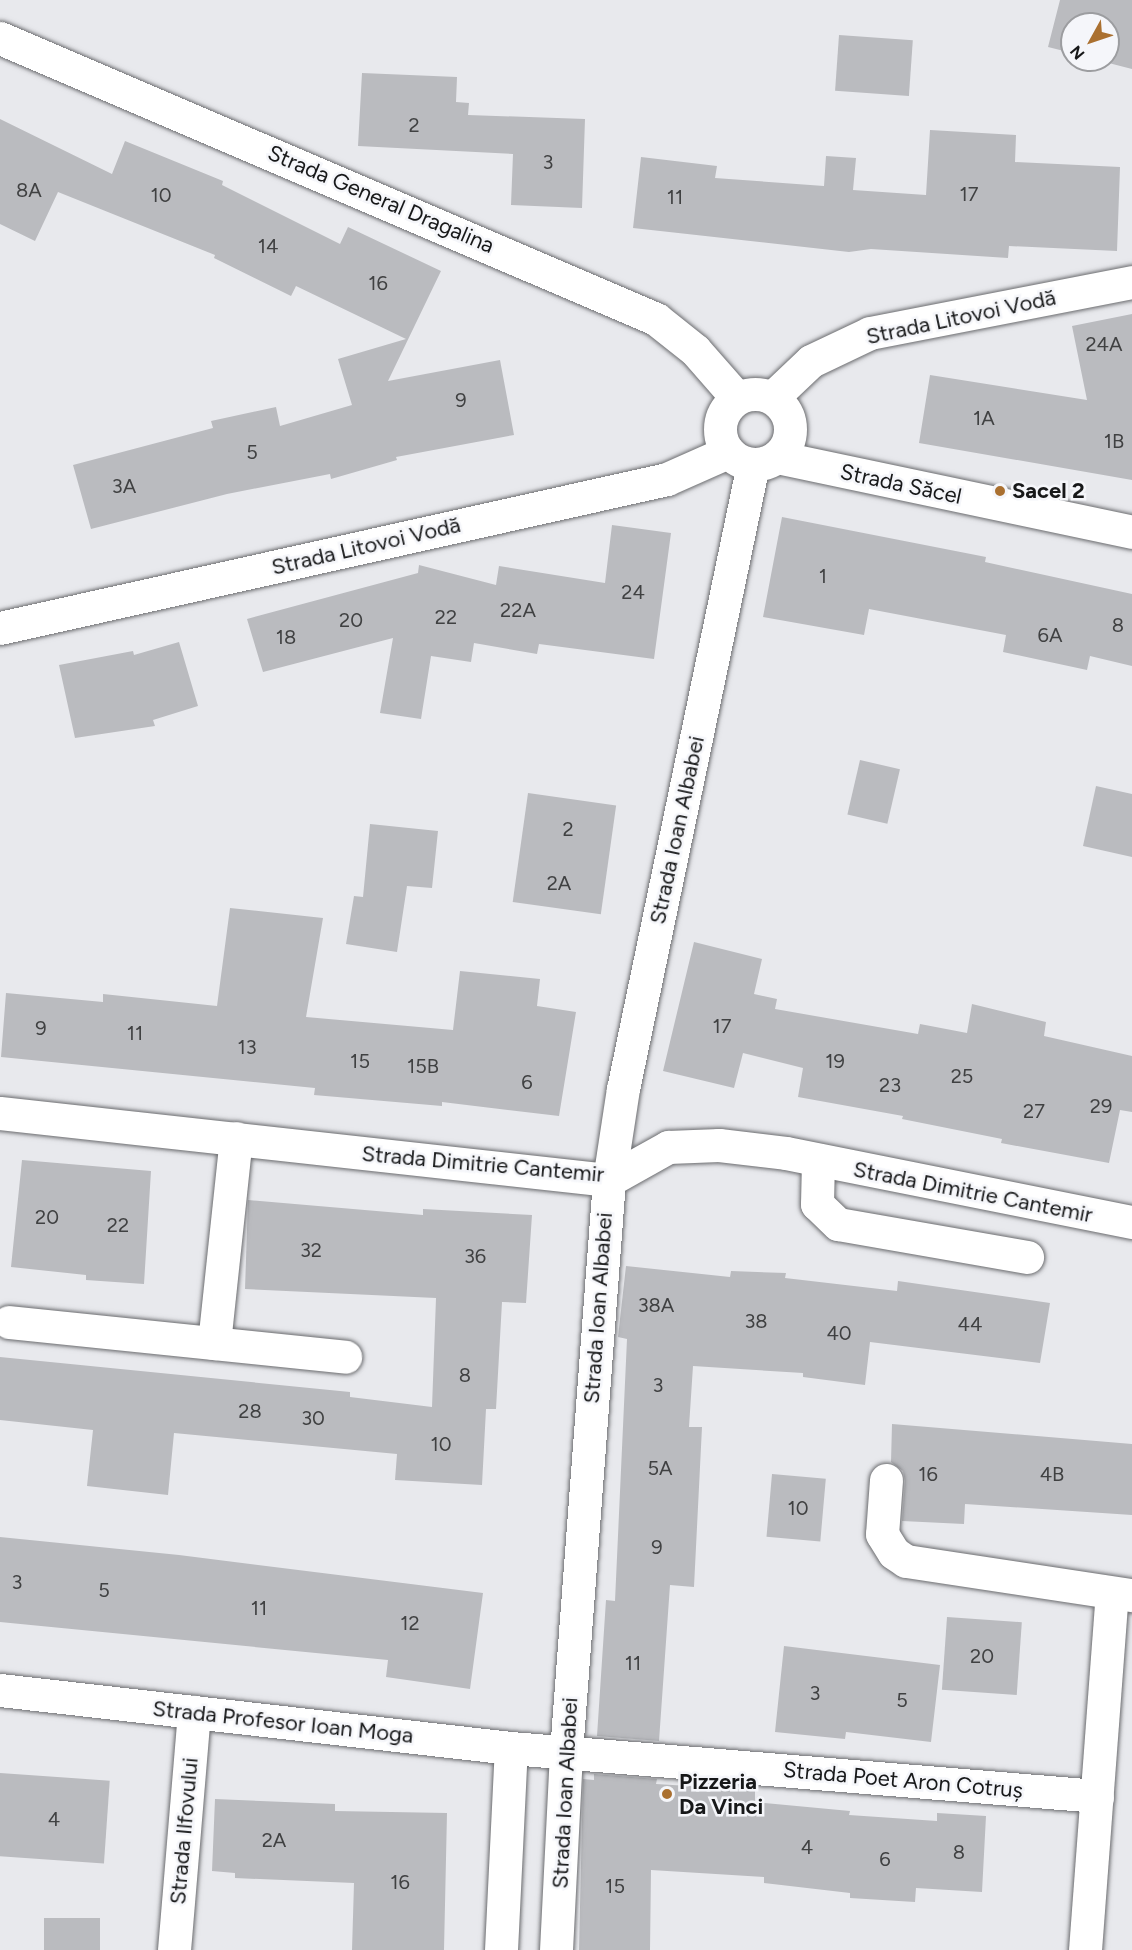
<!DOCTYPE html>
<meta charset="utf-8">
<style>
body{margin:0}
#map{position:relative;width:1132px;height:1950px;overflow:hidden;background:#e8e9ed;font-family:Figtree,sans-serif}
div>[style]{position:absolute}
.building>*{inset:0;background:#babbbf;transform-origin:0 0}
.roads{filter:drop-shadow(0 0 2px #6b6c6f) drop-shadow(0 0 2px #6b6c6f)}
.minor>*{height:33px;margin:-16.5px;padding:0 16.5px;transform-origin:16.5px;border-radius:16.5px;background:#fff}
.minor>.ring{margin:-16.5px;padding:0;box-sizing:content-box;background:none;border:33px solid #fff;border-radius:50%}
.dots>*{width:16px;height:16px;translate:-50% -50%;box-sizing:border-box;border:3px solid #f5f6fa;border-radius:50%}
span{translate:-50% -50%;white-space:nowrap;text-align:center;line-height:1.15;-webkit-text-stroke:5px #f5f6fa;paint-order:stroke}
.number-label{font-size:20px;color:#404142}
.number-label span{-webkit-text-stroke-width:0}
.street-label{font-size:22px;color:#171819}
.poi-label{font-size:22px;color:#171819;font-weight:700}
.left{translate:0 -50%;text-align:left}
.north{position:absolute;left:1060px;top:12px;width:60px;height:60px;box-sizing:border-box;background:#f5f6fa;border:2px solid #9c9da0;border-radius:50%;rotate:230deg;font-size:16px;font-weight:700;line-height:24px;text-align:center;color:#171819}
.north::after{content:'';display:block;margin:auto;width:21px;height:27px;background:#aa7030;clip-path:polygon(50% 0,100% 100%,50% 72%,0 100%)}
</style>
<div id="map">
<div class="building">
<i style="clip-path:polygon(1060px 0,1132px 0,1132px 69px,1097px 60px,1108px 60px,1108px 24px,1072px 24px,1072px 53px,1048px 47px)"></i>
<i style="left:839px;top:35px;width:74px;height:56px;rotate:4deg"></i>
<i style="clip-path:polygon(362px 73px,457px 77px,456px 102px,469px 103px,468px 115px,585px 119px,582px 208px,511px 205px,513px 154px,358px 146px)"></i>
<i style="clip-path:polygon(0 119px,112px 174px,125px 141px,223px 181px,222px 185px,340px 244px,348px 227px,441px 271px,388px 381px,500px 360px,514px 435px,396px 457px,397px 460px,331px 479px,330px 474px,227px 494px,91px 529px,73px 465px,213px 428px,211px 421px,276px 407px,280px 426px,352px 405px,338px 359px,406px 339px,296px 286px,291px 296px,214px 258px,215px 255px,58px 192px,35px 241px,0 224px)"></i>
<i style="clip-path:polygon(930px 130px,1016px 135px,1015px 162px,1120px 167px,1117px 251px,1009px 246px,1008px 258px,871px 249px,849px 252px,633px 228px,641px 157px,717px 166px,715px 178px,824px 186px,826px 156px,856px 158px,853px 190px,926px 195px)"></i>
<i style="clip-path:polygon(1132px 314px,1132px 480px,919px 443px,930px 375px,1087px 400px,1072px 326px)"></i>
<i style="clip-path:polygon(782px 517px,986px 557px,985px 562px,1132px 594px,1132px 666px,1090px 656px,1087px 670px,1003px 652px,1006px 635px,869px 609px,864px 635px,763px 617px)"></i>
<i style="clip-path:polygon(612px 525px,671px 533px,654px 659px,539px 644px,537px 654px,474px 643px,471px 662px,431px 656px,421px 719px,380px 713px,393px 638px,263px 672px,247px 619px,418px 573px,419px 565px,496px 585px,499px 566px,605px 583px)"></i>
<i style="clip-path:polygon(179px 642px,198px 706px,153px 720px,155px 726px,75px 738px,59px 665px,133px 651px,134px 655px)"></i>
<i style="left:860px;top:760px;width:41px;height:56px;rotate:13deg"></i>
<i style="clip-path:polygon(1096px 786px,1132px 794px,1132px 857px,1083px 846px)"></i>
<i style="left:528px;top:793px;width:89px;height:110px;rotate:8deg"></i>
<i style="clip-path:polygon(370px 824px,438px 831px,432px 888px,407px 886px,397px 952px,346px 944px,354px 896px,363px 897px)"></i>
<i style="clip-path:polygon(230px 908px,323px 918px,306px 1017px,453px 1030px,460px 971px,540px 979px,537px 1006px,576px 1012px,559px 1116px,442px 1102px,442px 1106px,314px 1095px,315px 1088px,1px 1057px,6px 993px,103px 1002px,103px 994px,217px 1006px)"></i>
<i style="clip-path:polygon(694px 942px,762px 959px,754px 994px,777px 999px,775px 1009px,918px 1034px,920px 1024px,967px 1033px,972px 1004px,1046px 1022px,1044px 1036px,1132px 1056px,1132px 1112px,1120px 1110px,1109px 1163px,1001px 1143px,1002px 1139px,902px 1119px,903px 1116px,798px 1097px,803px 1068px,743px 1053px,734px 1088px,663px 1071px)"></i>
<i style="clip-path:polygon(22px 1160px,151px 1171px,144px 1284px,86px 1280px,86px 1275px,11px 1267px)"></i>
<i style="clip-path:polygon(248px 1200px,423px 1215px,423px 1209px,532px 1215px,526px 1303px,502px 1302px,496px 1409px,486px 1409px,482px 1485px,395px 1480px,397px 1454px,174px 1433px,168px 1495px,87px 1486px,93px 1430px,0 1420px,0 1357px,350px 1392px,350px 1397px,432px 1407px,436px 1298px,245px 1289px)"></i>
<i style="clip-path:polygon(626px 1266px,730px 1277px,731px 1271px,786px 1273px,785px 1278px,897px 1291px,898px 1281px,1050px 1303px,1040px 1363px,870px 1342px,865px 1385px,803px 1377px,803px 1373px,693px 1366px,689px 1427px,702px 1427px,694px 1587px,670px 1585px,659px 1741px,597px 1736px,606px 1600px,615px 1601px,627px 1339px,618px 1337px)"></i>
<i style="clip-path:polygon(892px 1424px,1132px 1444px,1132px 1515px,965px 1504px,964px 1524px,902px 1521px,905px 1481px,903px 1471px,891px 1462px)"></i>
<i style="left:772px;top:1474px;width:54px;height:63px;rotate:5deg"></i>
<i style="clip-path:polygon(0 1537px,179px 1555px,483px 1593px,470px 1689px,386px 1677px,388px 1660px,0 1622px)"></i>
<i style="left:947px;top:1617px;width:75px;height:73px;rotate:4deg"></i>
<i style="clip-path:polygon(784px 1646px,940px 1665px,931px 1742px,846px 1732px,845px 1739px,775px 1732px)"></i>
<i style="left:0;top:1773px;width:110px;height:83px;rotate:4deg"></i>
<i style="clip-path:polygon(594px 1774px,657px 1779px,656px 1784px,755px 1790px,755px 1802px,850px 1811px,849px 1815px,937px 1821px,937px 1813px,986px 1816px,982px 1892px,916px 1888px,915px 1902px,850px 1898px,850px 1893px,764px 1883px,764px 1877px,651px 1870px,650px 1950px,579px 1950px,583px 1779px,594px 1780px)"></i>
<i style="clip-path:polygon(215px 1799px,335px 1804px,335px 1811px,447px 1813px,444px 1950px,352px 1950px,354px 1883px,235px 1878px,235px 1873px,212px 1871px)"></i>
<i style="left:44px;top:1918px;width:56px;height:32px"></i>
</div>
<div class="roads">
<div class="minor">
<i style="left:0;top:38px;width:714px;rotate:23.19deg"></i>
<i style="left:656px;top:319px;width:50px;rotate:38.5deg"></i>
<i style="left:695px;top:350px;width:64px;rotate:48.8deg"></i>
<i class="ring" style="left:720px;top:394px;width:37px;height:37px"></i>
<i style="left:773px;top:397px;width:52px;rotate:-43.5deg"></i>
<i style="left:811px;top:361px;width:65px;rotate:-25.4deg"></i>
<i style="left:870px;top:333px;width:267px;rotate:-11deg"></i>
<i style="left:777px;top:457px;width:363px;rotate:11.9deg"></i>
<i style="left:0;top:628px;width:683px;rotate:-12.59deg"></i>
<i style="left:667px;top:479px;width:67px;rotate:-23.9deg"></i>
<i style="left:0;top:1113px;width:613px;rotate:6.28deg"></i>
<i style="left:609px;top:1180px;width:68px;rotate:-29.2deg"></i>
<i style="left:668px;top:1147px;width:51px;rotate:-2.2deg"></i>
<i style="left:719px;top:1145px;width:67px;rotate:6.8deg"></i>
<i style="left:786px;top:1153px;width:353px;rotate:11.3deg"></i>
<i style="left:818px;top:1160px;width:44px;rotate:91.3deg"></i>
<i style="left:817px;top:1204px;width:29px;rotate:44deg"></i>
<i style="left:838px;top:1224px;width:192px;rotate:9.9deg"></i>
<i style="left:9px;top:1322px;width:338px;rotate:5.9deg"></i>
<i style="left:214px;top:1343px;width:206px;rotate:-83.9deg"></i>
<i style="left:886px;top:1480px;width:54px;rotate:94.2deg"></i>
<i style="left:882px;top:1534px;width:22px;rotate:58deg"></i>
<i style="left:894px;top:1553px;width:14px;rotate:34deg"></i>
<i style="left:906px;top:1561px;width:229px;rotate:8.6deg"></i>
<i style="left:0;top:1690px;width:514px;rotate:6.48deg"></i>
<i style="left:511px;top:1748px;width:588px;rotate:4.68deg"></i>
<i style="left:174px;top:1950px;width:239px;rotate:-85.2deg"></i>
<i style="left:501px;top:1950px;width:202px;rotate:-87.2deg"></i>
<i style="left:556px;top:1950px;width:198px;rotate:-87.1deg"></i>
<i style="left:566px;top:1752px;width:574px;rotate:-85.7deg"></i>
<i style="left:609px;top:1180px;width:92px;rotate:-81.3deg"></i>
<i style="left:623px;top:1089px;width:638px;rotate:-78.25deg"></i>
<i style="left:1085px;top:1950px;width:358px;rotate:-85.7deg"></i>
</div>
</div>
<div class="dots">
<i style="left:1000px;top:491px;background:#aa7030"></i>
<i style="left:667px;top:1794px;background:#aa7030"></i>
</div>
<div class="number-label">
<span style="left:414px;top:125px">2</span>
<span style="left:548px;top:162px">3</span>
<span style="left:29px;top:190px">8A</span>
<span style="left:969px;top:194px">17</span>
<span style="left:161px;top:195px">10</span>
<span style="left:675px;top:197px">11</span>
<span style="left:268px;top:246px">14</span>
<span style="left:378px;top:283px">16</span>
<span style="left:1104px;top:344px">24A</span>
<span style="left:461px;top:400px">9</span>
<span style="left:984px;top:418px">1A</span>
<span style="left:1114px;top:441px">1B</span>
<span style="left:252px;top:452px">5</span>
<span style="left:124px;top:486px">3A</span>
<span style="left:823px;top:576px">1</span>
<span style="left:633px;top:592px">24</span>
<span style="left:518px;top:610px">22A</span>
<span style="left:446px;top:617px">22</span>
<span style="left:351px;top:620px">20</span>
<span style="left:1118px;top:625px">8</span>
<span style="left:1050px;top:635px">6A</span>
<span style="left:286px;top:637px">18</span>
<span style="left:568px;top:829px">2</span>
<span style="left:559px;top:883px">2A</span>
<span style="left:722px;top:1026px">17</span>
<span style="left:41px;top:1028px">9</span>
<span style="left:135px;top:1033px">11</span>
<span style="left:247px;top:1047px">13</span>
<span style="left:360px;top:1061px">15</span>
<span style="left:835px;top:1061px">19</span>
<span style="left:423px;top:1066px">15B</span>
<span style="left:962px;top:1076px">25</span>
<span style="left:527px;top:1082px">6</span>
<span style="left:890px;top:1085px">23</span>
<span style="left:1101px;top:1106px">29</span>
<span style="left:1034px;top:1111px">27</span>
<span style="left:47px;top:1217px">20</span>
<span style="left:118px;top:1225px">22</span>
<span style="left:311px;top:1250px">32</span>
<span style="left:475px;top:1256px">36</span>
<span style="left:656px;top:1305px">38A</span>
<span style="left:756px;top:1321px">38</span>
<span style="left:970px;top:1324px">44</span>
<span style="left:839px;top:1333px">40</span>
<span style="left:465px;top:1375px">8</span>
<span style="left:658px;top:1385px">3</span>
<span style="left:250px;top:1411px">28</span>
<span style="left:313px;top:1418px">30</span>
<span style="left:441px;top:1444px">10</span>
<span style="left:660px;top:1468px">5A</span>
<span style="left:928px;top:1474px">16</span>
<span style="left:1052px;top:1474px">4B</span>
<span style="left:798px;top:1508px">10</span>
<span style="left:657px;top:1547px">9</span>
<span style="left:17px;top:1582px">3</span>
<span style="left:104px;top:1590px">5</span>
<span style="left:259px;top:1608px">11</span>
<span style="left:410px;top:1623px">12</span>
<span style="left:982px;top:1656px">20</span>
<span style="left:633px;top:1663px">11</span>
<span style="left:815px;top:1693px">3</span>
<span style="left:902px;top:1700px">5</span>
<span style="left:54px;top:1819px">4</span>
<span style="left:274px;top:1840px">2A</span>
<span style="left:807px;top:1847px">4</span>
<span style="left:959px;top:1852px">8</span>
<span style="left:885px;top:1859px">6</span>
<span style="left:400px;top:1882px">16</span>
<span style="left:615px;top:1886px">15</span>
</div>
<div class="street-label">
<span style="left:381px;top:199px;rotate:23deg">Strada General Dragalina</span>
<span style="left:961px;top:317px;rotate:-12deg">Strada Litovoi Vodă</span>
<span style="left:901px;top:484px;rotate:12deg">Strada Săcel</span>
<span style="left:366px;top:546px;rotate:-13deg">Strada Litovoi Vodă</span>
<span style="left:677px;top:830px;rotate:-78deg">Strada Ioan Albabei</span>
<span style="left:483px;top:1164px;rotate:5deg">Strada Dimitrie Cantemir</span>
<span style="left:973px;top:1192px;rotate:11deg">Strada Dimitrie Cantemir</span>
<span style="left:598px;top:1308px;rotate:-86deg">Strada Ioan Albabei</span>
<span style="left:283px;top:1722px;rotate:6deg">Strada Profesor Ioan Moga</span>
<span style="left:903px;top:1780px;rotate:5deg">Strada Poet Aron Cotruș</span>
<span style="left:565px;top:1793px;rotate:-87deg">Strada Ioan Albabei</span>
<span style="left:184px;top:1831px;rotate:-85deg">Strada Ilfovului</span>
</div>
<div class="poi-label">
<span class="left" style="left:1012px;top:491px">Sacel 2</span>
<span class="left" style="left:679px;top:1794px">Pizzeria<br>Da Vinci</span>
</div>
<div class="north">N</div>
</div>
